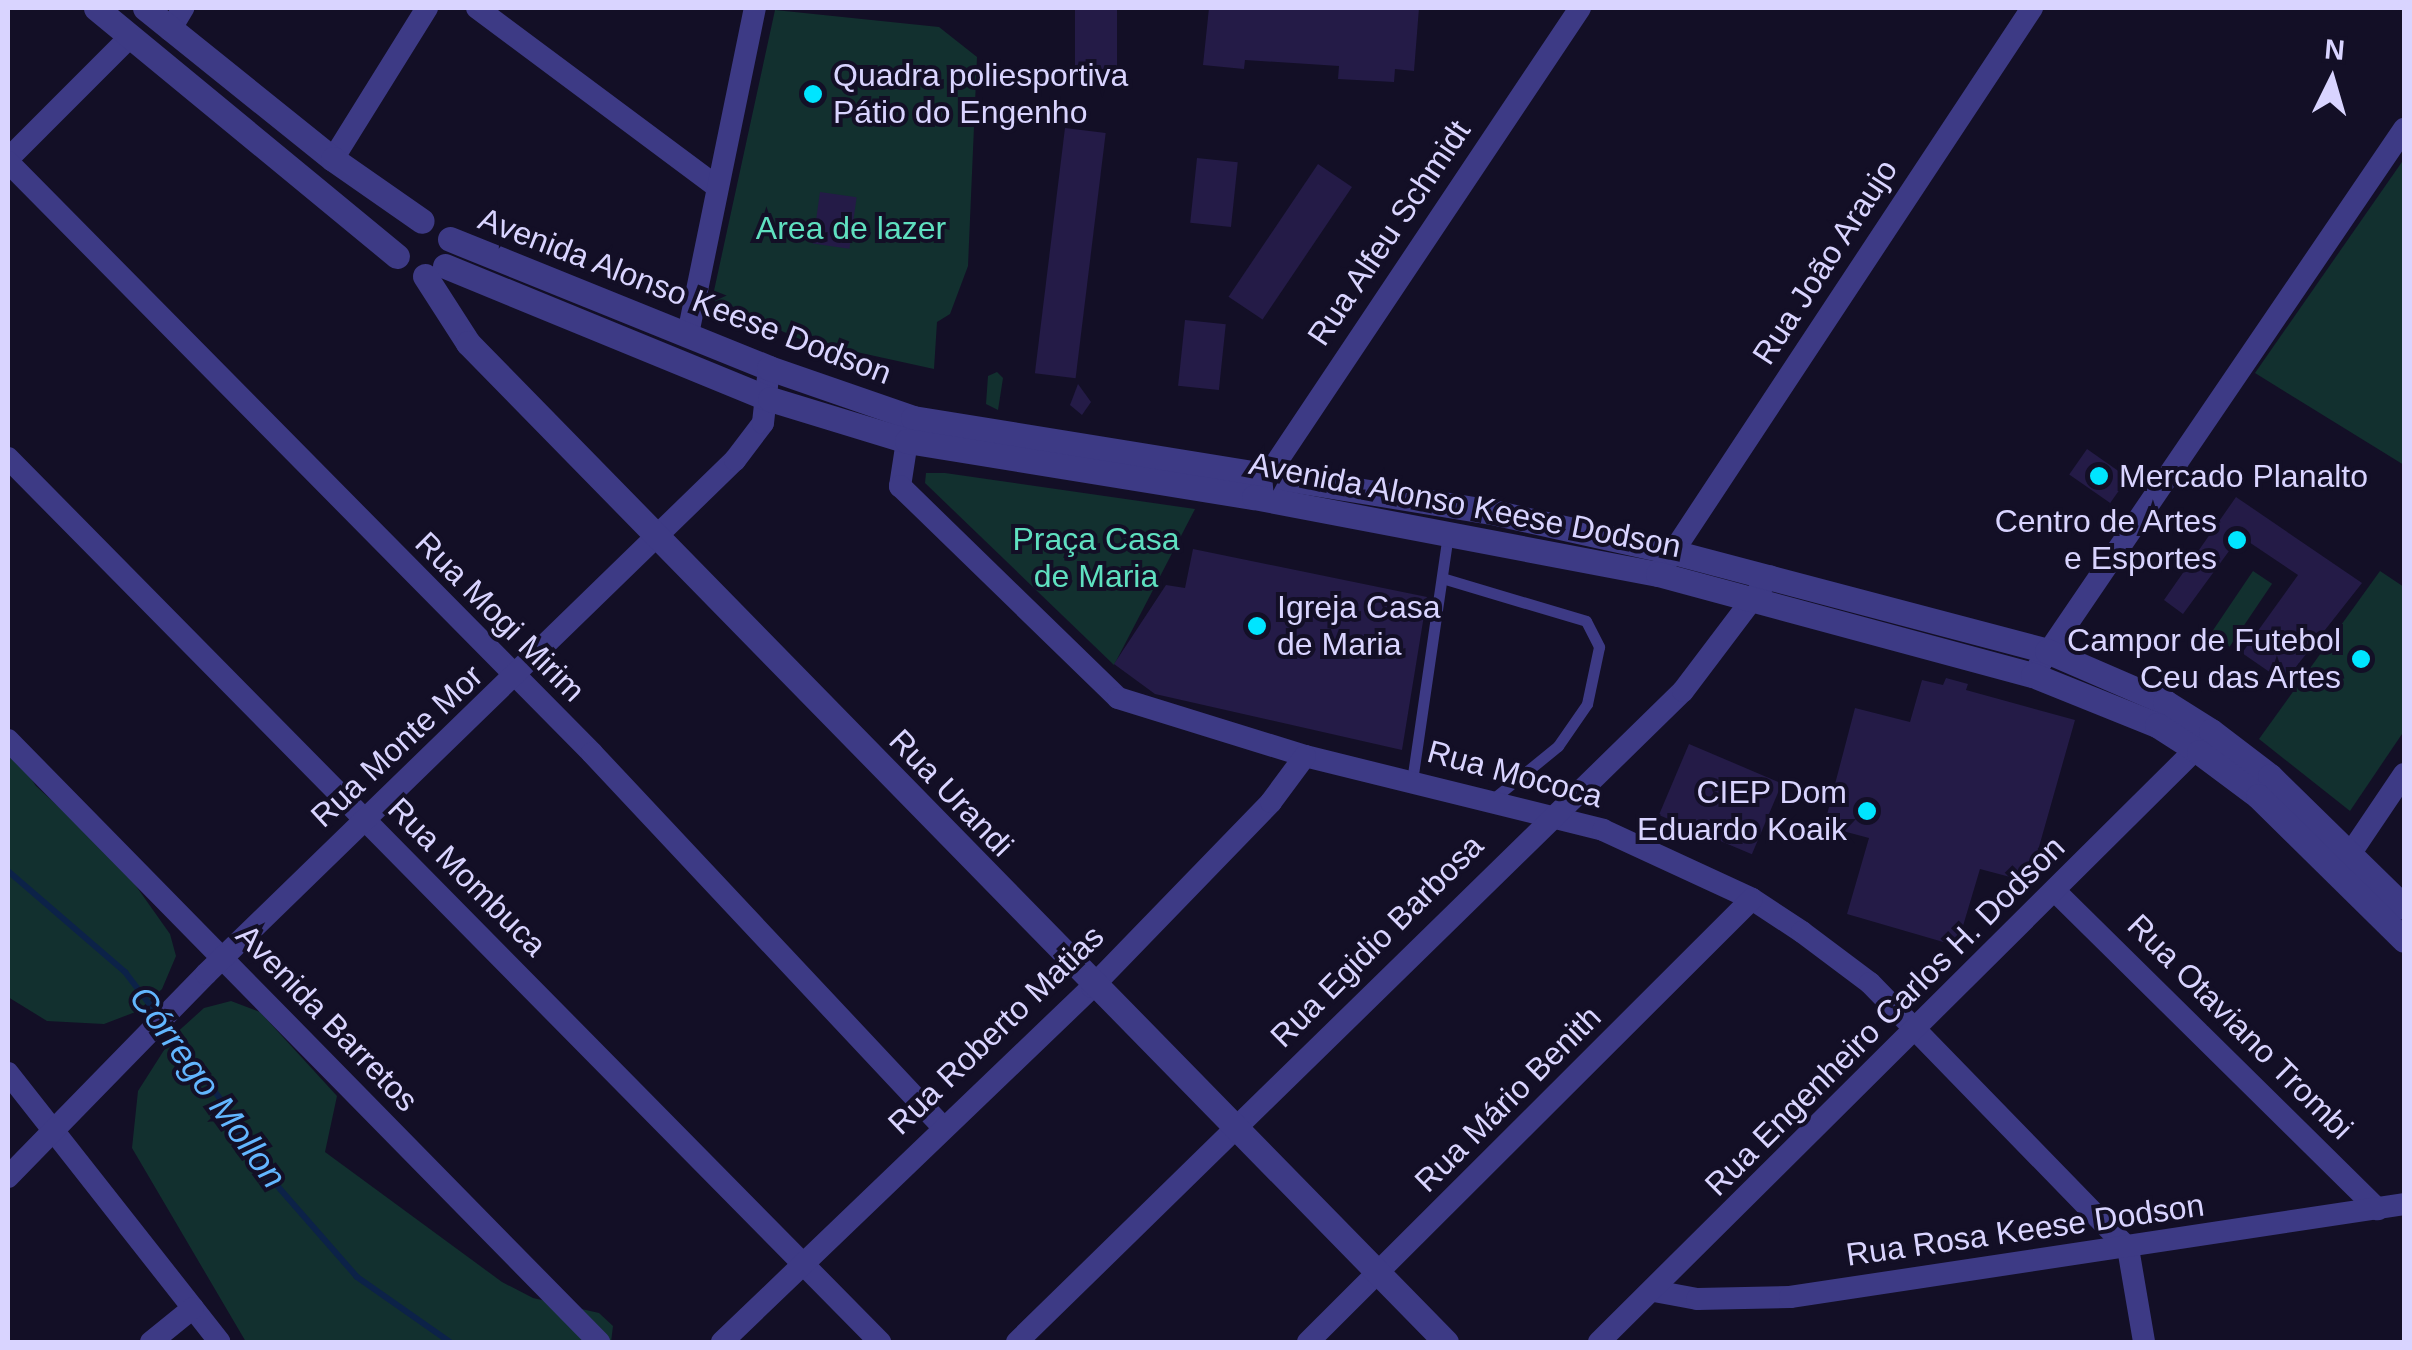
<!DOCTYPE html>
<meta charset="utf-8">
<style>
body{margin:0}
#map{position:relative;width:2412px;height:1350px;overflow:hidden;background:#130f26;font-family:Arial,sans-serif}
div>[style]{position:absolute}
.green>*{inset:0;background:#12302f;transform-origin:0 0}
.stream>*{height:6px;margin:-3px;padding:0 3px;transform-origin:3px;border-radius:3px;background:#0c2248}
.building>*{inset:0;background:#241b47;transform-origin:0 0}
.service>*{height:11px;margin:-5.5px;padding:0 5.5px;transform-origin:5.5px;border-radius:5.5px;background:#3d3a85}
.minor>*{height:22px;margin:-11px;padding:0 11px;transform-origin:11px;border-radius:11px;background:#3d3a85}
.tertiary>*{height:25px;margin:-12.5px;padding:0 12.5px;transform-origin:12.5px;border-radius:12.5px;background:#3d3a85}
.dots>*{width:28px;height:28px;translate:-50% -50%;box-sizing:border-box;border:5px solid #130f26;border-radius:50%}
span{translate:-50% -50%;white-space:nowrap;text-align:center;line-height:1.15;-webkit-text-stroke:8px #130f26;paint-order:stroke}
.poi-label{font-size:32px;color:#d9d4ff}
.left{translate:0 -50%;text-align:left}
.right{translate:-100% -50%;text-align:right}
.park-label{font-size:32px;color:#5fe0c0}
.street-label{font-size:32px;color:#d9d4ff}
.water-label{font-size:35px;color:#62b6ff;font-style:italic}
.frame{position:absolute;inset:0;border:10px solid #d9d4ff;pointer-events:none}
.north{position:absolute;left:2282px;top:30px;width:100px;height:100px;-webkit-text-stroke:8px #130f26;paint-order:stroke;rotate:5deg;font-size:28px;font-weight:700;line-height:40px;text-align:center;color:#d9d4ff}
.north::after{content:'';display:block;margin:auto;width:35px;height:45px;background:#d9d4ff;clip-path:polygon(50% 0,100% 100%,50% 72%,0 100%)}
</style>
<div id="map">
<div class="green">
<i style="clip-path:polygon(775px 10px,939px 27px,977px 57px,968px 266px,950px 314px,937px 322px,934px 369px,802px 340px,712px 300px)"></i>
<i style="clip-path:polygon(2404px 159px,2404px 465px,2255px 373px)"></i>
<i style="clip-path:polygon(997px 372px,1003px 378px,998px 410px,986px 404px,988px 376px)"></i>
<i style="clip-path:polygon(926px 473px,945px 473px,1195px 509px,1114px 665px,925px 483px)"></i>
<i style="left:2253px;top:571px;width:23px;height:76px;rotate:34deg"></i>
<i style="clip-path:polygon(2380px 571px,2404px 587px,2404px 731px,2350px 811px,2259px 739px)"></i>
<i style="clip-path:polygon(8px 744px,36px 786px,119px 862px,170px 934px,176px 956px,162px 989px,138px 1011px,104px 1024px,47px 1021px,8px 997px)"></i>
<i style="clip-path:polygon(231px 1001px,260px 1012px,337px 1096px,325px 1152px,502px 1282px,533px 1298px,599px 1313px,613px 1326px,611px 1342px,246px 1342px,132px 1148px,138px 1091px,173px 1036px,204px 1008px)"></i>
</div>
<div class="stream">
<i style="left:8px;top:871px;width:155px;rotate:40.8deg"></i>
<i style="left:125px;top:972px;width:53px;rotate:52.7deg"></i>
<i style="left:164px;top:1024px;width:95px;rotate:53.1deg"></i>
<i style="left:221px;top:1100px;width:55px;rotate:63.9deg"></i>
<i style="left:245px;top:1149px;width:170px;rotate:48.8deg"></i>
<i style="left:357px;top:1277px;width:113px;rotate:35deg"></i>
</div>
<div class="building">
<i style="left:1075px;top:8px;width:42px;height:61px"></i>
<i style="clip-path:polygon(1209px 8px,1419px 8px,1414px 71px,1395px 69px,1394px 82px,1338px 79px,1339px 66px,1245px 60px,1244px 69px,1203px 65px)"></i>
<i style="left:1065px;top:128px;width:41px;height:247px;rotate:7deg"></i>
<i style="left:1197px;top:158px;width:41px;height:65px;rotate:6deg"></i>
<i style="left:1318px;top:164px;width:41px;height:160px;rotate:34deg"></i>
<i style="left:820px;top:192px;width:37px;height:52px;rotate:8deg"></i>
<i style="left:1185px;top:320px;width:41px;height:66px;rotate:6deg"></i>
<i style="clip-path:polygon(1078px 384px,1091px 402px,1082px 415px,1070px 405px)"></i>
<i style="left:2087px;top:449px;width:50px;height:31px;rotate:35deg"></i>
<i style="clip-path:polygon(2236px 497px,2362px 583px,2284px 682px,2242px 653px,2298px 575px,2240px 536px,2183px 614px,2164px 600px)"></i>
<i style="clip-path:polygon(1193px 549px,1427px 597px,1402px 750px,1155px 694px,1114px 664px,1166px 585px,1185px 588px)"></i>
<i style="clip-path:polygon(1946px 678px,1968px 684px,1966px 690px,2075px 720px,2029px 882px,1980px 869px,1957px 946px,1847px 914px,1869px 838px,1824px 826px,1855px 708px,1910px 722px,1922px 680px,1943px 685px)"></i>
<i style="left:1689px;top:744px;width:101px;height:77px;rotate:23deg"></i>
</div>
<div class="service">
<i style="left:1442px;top:578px;width:150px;rotate:16.6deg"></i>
<i style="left:1586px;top:621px;width:29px;rotate:63deg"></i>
<i style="left:1599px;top:647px;width:58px;rotate:101.9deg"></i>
<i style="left:1587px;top:704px;width:51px;rotate:124.6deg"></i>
<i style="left:1558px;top:746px;width:84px;rotate:140.8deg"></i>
<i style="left:1412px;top:781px;width:250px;rotate:-81.7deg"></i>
</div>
<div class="minor">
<i style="left:477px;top:8px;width:299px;rotate:36.7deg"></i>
<i style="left:170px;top:30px;width:26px;rotate:-59deg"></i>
<i style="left:8px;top:159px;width:171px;rotate:-45deg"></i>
<i style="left:333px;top:159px;width:178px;rotate:-58.1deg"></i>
<i style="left:8px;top:162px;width:831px;rotate:45.34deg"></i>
<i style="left:592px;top:753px;width:510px;rotate:46.83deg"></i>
<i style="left:688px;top:334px;width:333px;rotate:-78.4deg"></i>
<i style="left:907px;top:441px;width:46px;rotate:98.8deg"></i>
<i style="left:900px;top:486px;width:304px;rotate:44.2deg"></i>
<i style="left:1118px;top:698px;width:196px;rotate:17.2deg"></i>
<i style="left:1305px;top:756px;width:307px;rotate:13.9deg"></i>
<i style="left:1603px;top:830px;width:164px;rotate:24.8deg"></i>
<i style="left:1752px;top:899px;width:60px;rotate:33.4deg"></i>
<i style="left:1802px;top:932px;width:85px;rotate:36.9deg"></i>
<i style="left:1870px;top:983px;width:370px;rotate:45.8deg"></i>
<i style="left:2128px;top:1248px;width:95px;rotate:80.3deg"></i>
<i style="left:8px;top:458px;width:1242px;rotate:45.39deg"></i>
<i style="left:1260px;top:487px;width:576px;rotate:-56.25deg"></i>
<i style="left:1663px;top:567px;width:670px;rotate:-56.57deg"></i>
<i style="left:2038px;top:667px;width:651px;rotate:-55.77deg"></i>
<i style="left:8px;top:740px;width:844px;rotate:45.53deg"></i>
<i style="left:2342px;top:866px;width:111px;rotate:-56deg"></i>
<i style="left:2056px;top:892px;width:452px;rotate:44.6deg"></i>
<i style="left:8px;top:1073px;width:342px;rotate:51.8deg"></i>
<i style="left:8px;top:1177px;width:284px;rotate:-45.7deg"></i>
<i style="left:206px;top:974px;width:738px;rotate:-44.18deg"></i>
<i style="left:735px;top:460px;width:46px;rotate:-52.9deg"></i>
<i style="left:763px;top:423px;width:55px;rotate:-83.8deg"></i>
<i style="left:1654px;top:1291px;width:44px;rotate:10.5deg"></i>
<i style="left:1697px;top:1299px;width:93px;rotate:-1.2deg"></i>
<i style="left:1790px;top:1297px;width:621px;rotate:-8.61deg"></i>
<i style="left:151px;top:1342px;width:54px;rotate:-39deg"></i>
<i style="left:722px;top:1342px;width:513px;rotate:-43.81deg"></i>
<i style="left:1092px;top:987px;width:257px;rotate:-45.9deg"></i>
<i style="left:1271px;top:802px;width:57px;rotate:-53.5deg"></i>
<i style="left:1017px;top:1342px;width:931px;rotate:-44.35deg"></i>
<i style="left:1683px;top:691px;width:144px;rotate:-52.9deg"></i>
<i style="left:1308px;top:1342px;width:627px;rotate:-44.94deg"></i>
<i style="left:1599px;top:1342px;width:857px;rotate:-44.81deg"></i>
</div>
<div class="tertiary">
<i style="left:96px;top:8px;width:390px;rotate:39.5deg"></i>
<i style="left:145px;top:8px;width:241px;rotate:38.8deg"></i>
<i style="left:333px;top:159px;width:108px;rotate:34.9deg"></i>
<i style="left:450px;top:239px;width:344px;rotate:22deg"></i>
<i style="left:769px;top:368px;width:152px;rotate:19.1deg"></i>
<i style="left:913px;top:418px;width:587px;rotate:9.22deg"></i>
<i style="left:1492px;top:512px;width:185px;rotate:12.5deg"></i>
<i style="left:1673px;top:552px;width:387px;rotate:14.8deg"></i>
<i style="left:2047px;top:651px;width:129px;rotate:23.4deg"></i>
<i style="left:2165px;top:702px;width:54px;rotate:32.2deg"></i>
<i style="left:2211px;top:731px;width:74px;rotate:37.3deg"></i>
<i style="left:2270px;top:776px;width:187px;rotate:44.4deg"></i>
<i style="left:445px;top:266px;width:351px;rotate:22.3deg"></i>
<i style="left:770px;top:399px;width:143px;rotate:17deg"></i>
<i style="left:907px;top:441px;width:351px;rotate:9.2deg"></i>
<i style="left:1254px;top:497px;width:411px;rotate:10.8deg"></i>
<i style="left:1658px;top:574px;width:388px;rotate:15.1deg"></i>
<i style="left:2033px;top:675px;width:134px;rotate:22deg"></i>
<i style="left:2157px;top:725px;width:50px;rotate:32.7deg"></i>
<i style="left:2199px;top:752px;width:74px;rotate:36.7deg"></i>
<i style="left:2258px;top:796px;width:205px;rotate:44.6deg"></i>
<i style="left:425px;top:276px;width:80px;rotate:57.3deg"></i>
<i style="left:468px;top:343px;width:1398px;rotate:45.61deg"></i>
</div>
<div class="dots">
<i style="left:813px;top:94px;background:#00e5ff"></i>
<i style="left:2099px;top:476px;background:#00e5ff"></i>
<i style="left:2237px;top:540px;background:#00e5ff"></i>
<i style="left:1257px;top:626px;background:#00e5ff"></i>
<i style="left:2361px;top:659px;background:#00e5ff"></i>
<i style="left:1867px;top:811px;background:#00e5ff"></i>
</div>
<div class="poi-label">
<span class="left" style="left:833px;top:94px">Quadra poliesportiva<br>Pátio do Engenho</span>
<span class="left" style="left:2119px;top:476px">Mercado Planalto</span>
<span class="right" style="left:2217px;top:540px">Centro de Artes<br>e Esportes</span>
<span class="left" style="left:1277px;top:626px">Igreja Casa<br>de Maria</span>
<span class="right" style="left:2341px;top:659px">Campor de Futebol<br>Ceu das Artes</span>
<span class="right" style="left:1847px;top:811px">CIEP Dom<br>Eduardo Koaik</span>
</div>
<div class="park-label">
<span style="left:851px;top:228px">Area de lazer</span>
<span style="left:1096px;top:558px">Praça Casa<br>de Maria</span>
</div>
<div class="street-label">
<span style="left:1389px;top:233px;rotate:-56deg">Rua Alfeu Schmidt</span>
<span style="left:1825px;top:262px;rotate:-57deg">Rua João Araujo</span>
<span style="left:685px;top:296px;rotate:21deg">Avenida Alonso Keese Dodson</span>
<span style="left:1465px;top:505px;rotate:11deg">Avenida Alonso Keese Dodson</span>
<span style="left:500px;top:617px;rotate:45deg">Rua Mogi Mirim</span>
<span style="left:397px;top:746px;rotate:-43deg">Rua Monte Mor</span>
<span style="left:1515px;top:774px;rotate:15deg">Rua Mococa</span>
<span style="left:951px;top:793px;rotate:46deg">Rua Urandi</span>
<span style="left:467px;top:877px;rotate:45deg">Rua Mombuca</span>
<span style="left:1377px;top:941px;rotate:-45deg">Rua Egidio Barbosa</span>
<span style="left:1885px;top:1016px;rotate:-45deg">Rua Engenheiro Carlos H. Dodson</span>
<span style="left:327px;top:1018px;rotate:46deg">Avenida Barretos</span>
<span style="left:2240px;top:1027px;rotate:45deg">Rua Otaviano Trombi</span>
<span style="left:996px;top:1030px;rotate:-44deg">Rua Roberto Matias</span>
<span style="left:1508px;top:1099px;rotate:-45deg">Rua Mário Benith</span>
<span style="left:2025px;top:1230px;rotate:-8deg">Rua Rosa Keese Dodson</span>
</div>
<div class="water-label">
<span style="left:208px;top:1087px;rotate:54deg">Córrego Mollon</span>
</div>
<div class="frame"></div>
<div class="north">N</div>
</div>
